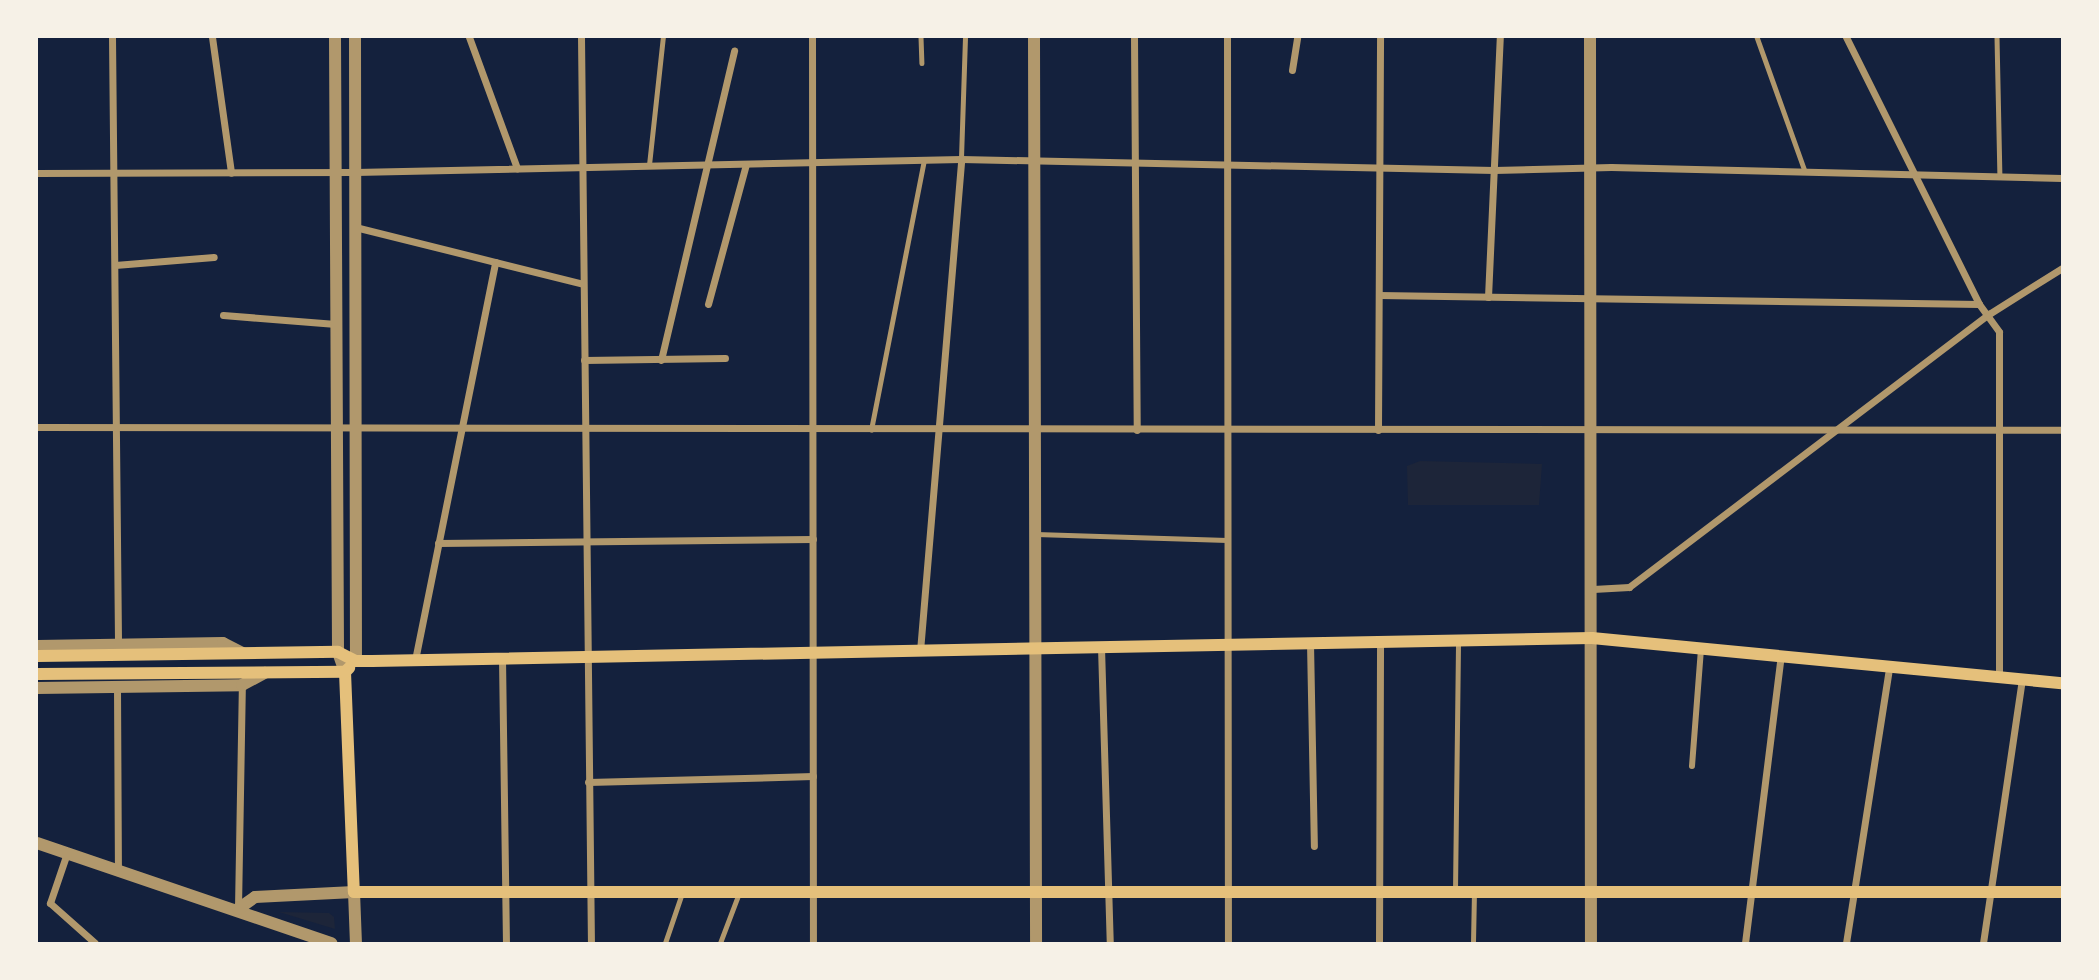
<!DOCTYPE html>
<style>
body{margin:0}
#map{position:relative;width:2099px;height:980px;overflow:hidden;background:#14213d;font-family:Commissioner,sans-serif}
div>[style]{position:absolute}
.green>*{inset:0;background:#1d2539}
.service>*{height:4.5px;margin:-2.25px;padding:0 2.25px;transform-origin:2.25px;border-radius:2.25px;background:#b1986c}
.pedestrian>*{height:6px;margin:-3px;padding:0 3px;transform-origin:3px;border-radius:3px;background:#b1986c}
.minor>*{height:7px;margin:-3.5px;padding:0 3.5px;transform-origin:3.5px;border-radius:3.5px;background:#b1986c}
.tertiary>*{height:12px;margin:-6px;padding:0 6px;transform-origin:6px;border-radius:6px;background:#b1986c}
.secondary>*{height:12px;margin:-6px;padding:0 6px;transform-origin:6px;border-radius:6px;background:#e5c07b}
span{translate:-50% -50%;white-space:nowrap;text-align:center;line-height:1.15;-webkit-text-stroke:5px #f6f1e7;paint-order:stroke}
.frame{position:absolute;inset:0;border:38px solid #f6f1e7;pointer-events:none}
</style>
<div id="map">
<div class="green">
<i style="clip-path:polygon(1420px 461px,1542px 464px,1539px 505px,1408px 505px,1407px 466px)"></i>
<i style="clip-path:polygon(279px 912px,329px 913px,334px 917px,335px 929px)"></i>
</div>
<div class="service">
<i style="left:921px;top:37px;width:26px;rotate:88deg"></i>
<i style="left:1757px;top:37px;width:142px;rotate:70.3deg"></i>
<i style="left:1997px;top:37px;width:139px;rotate:88.8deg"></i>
<i style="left:961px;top:158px;width:121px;rotate:-88.1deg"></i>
<i style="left:649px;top:165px;width:129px;rotate:-83.8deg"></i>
<i style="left:871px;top:430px;width:274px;rotate:-78.9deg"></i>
<i style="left:1036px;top:534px;width:191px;rotate:1.8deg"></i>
<i style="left:1455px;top:891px;width:250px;rotate:-89.3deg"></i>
<i style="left:665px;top:943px;width:53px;rotate:-71.2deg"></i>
<i style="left:720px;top:943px;width:53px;rotate:-69.2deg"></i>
<i style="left:1473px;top:943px;width:50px;rotate:-88.9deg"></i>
</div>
<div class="pedestrian">
<i style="left:1692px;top:766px;width:117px;rotate:-85.6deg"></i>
</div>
<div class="minor">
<i style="left:112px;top:37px;width:608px;rotate:89.43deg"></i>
<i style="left:212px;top:37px;width:137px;rotate:82deg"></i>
<i style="left:469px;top:37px;width:140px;rotate:69.9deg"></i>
<i style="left:581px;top:37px;width:906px;rotate:89.37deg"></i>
<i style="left:812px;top:37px;width:906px;rotate:89.94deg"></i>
<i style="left:1134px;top:37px;width:393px;rotate:89.6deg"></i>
<i style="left:1227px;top:37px;width:906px;rotate:89.94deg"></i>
<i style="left:1846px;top:37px;width:298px;rotate:63.5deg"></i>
<i style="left:1979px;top:304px;width:34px;rotate:54deg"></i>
<i style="left:1999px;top:332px;width:345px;rotate:90deg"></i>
<i style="left:1292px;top:70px;width:33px;rotate:-81deg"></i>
<i style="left:37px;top:173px;width:318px;rotate:-0.2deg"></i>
<i style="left:355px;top:172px;width:606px;rotate:-1.23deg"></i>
<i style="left:961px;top:159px;width:533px;rotate:1.18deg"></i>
<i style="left:1494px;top:170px;width:117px;rotate:-1.5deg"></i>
<i style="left:1611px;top:167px;width:451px;rotate:1.4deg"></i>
<i style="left:355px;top:227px;width:235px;rotate:14deg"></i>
<i style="left:115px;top:265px;width:99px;rotate:-4.6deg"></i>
<i style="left:1379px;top:295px;width:600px;rotate:0.86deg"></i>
<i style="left:1488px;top:297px;width:260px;rotate:-87.4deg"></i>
<i style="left:708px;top:304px;width:145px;rotate:-74.8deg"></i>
<i style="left:223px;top:315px;width:113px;rotate:4.6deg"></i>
<i style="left:584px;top:360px;width:141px;rotate:-0.8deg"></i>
<i style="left:661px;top:360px;width:318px;rotate:-76.7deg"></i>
<i style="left:37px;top:427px;width:2025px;rotate:0.08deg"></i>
<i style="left:1378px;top:430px;width:393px;rotate:-89.7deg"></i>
<i style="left:438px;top:543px;width:375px;rotate:-0.6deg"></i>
<i style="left:1593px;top:589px;width:36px;rotate:-3deg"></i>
<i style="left:1629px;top:587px;width:452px;rotate:-37.2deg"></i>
<i style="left:1989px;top:314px;width:86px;rotate:-32.2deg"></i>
<i style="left:1310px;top:643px;width:203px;rotate:88.9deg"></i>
<i style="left:1101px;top:647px;width:296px;rotate:88.3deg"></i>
<i style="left:920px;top:651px;width:494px;rotate:-85.2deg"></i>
<i style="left:502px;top:658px;width:285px;rotate:89.2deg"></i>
<i style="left:415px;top:660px;width:406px;rotate:-78.6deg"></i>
<i style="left:117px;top:688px;width:183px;rotate:89.7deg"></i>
<i style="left:588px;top:782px;width:225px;rotate:-1.5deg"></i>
<i style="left:67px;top:853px;width:53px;rotate:108.8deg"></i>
<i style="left:50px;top:903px;width:60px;rotate:41.6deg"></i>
<i style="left:238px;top:908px;width:223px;rotate:-89deg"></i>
<i style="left:1379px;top:943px;width:301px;rotate:-89.8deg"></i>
<i style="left:1745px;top:943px;width:289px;rotate:-82.9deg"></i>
<i style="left:1846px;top:943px;width:279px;rotate:-81.1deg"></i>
<i style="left:1983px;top:943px;width:266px;rotate:-81.6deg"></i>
</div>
<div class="tertiary">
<i style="left:335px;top:37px;width:615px;rotate:89.72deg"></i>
<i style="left:338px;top:652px;width:21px;rotate:71deg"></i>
<i style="left:355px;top:37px;width:624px;rotate:89.91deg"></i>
<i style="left:1034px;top:37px;width:906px;rotate:89.87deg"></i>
<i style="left:1590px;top:37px;width:906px;rotate:89.94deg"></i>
<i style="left:37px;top:646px;width:186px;rotate:-0.9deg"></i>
<i style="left:223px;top:643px;width:22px;rotate:27deg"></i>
<i style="left:37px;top:688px;width:205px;rotate:-0.8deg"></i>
<i style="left:242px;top:685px;width:26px;rotate:-28deg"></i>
<i style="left:37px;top:843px;width:311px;rotate:18.8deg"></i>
<i style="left:238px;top:909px;width:21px;rotate:-35deg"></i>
<i style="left:255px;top:897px;width:99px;rotate:-2.9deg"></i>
<i style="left:354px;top:892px;width:51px;rotate:87.8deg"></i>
</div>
<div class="secondary">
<i style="left:37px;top:656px;width:301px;rotate:-0.8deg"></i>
<i style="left:338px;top:652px;width:20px;rotate:27deg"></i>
<i style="left:356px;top:661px;width:16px"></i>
<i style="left:372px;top:661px;width:1220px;rotate:-1.08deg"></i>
<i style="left:1592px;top:638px;width:472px;rotate:5.5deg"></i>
<i style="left:345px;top:672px;width:220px;rotate:87.7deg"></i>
<i style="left:354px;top:892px;width:1708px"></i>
<i style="left:37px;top:674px;width:308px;rotate:-0.4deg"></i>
<i style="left:345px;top:672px;width:6px;rotate:-45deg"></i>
</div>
<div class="frame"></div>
</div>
